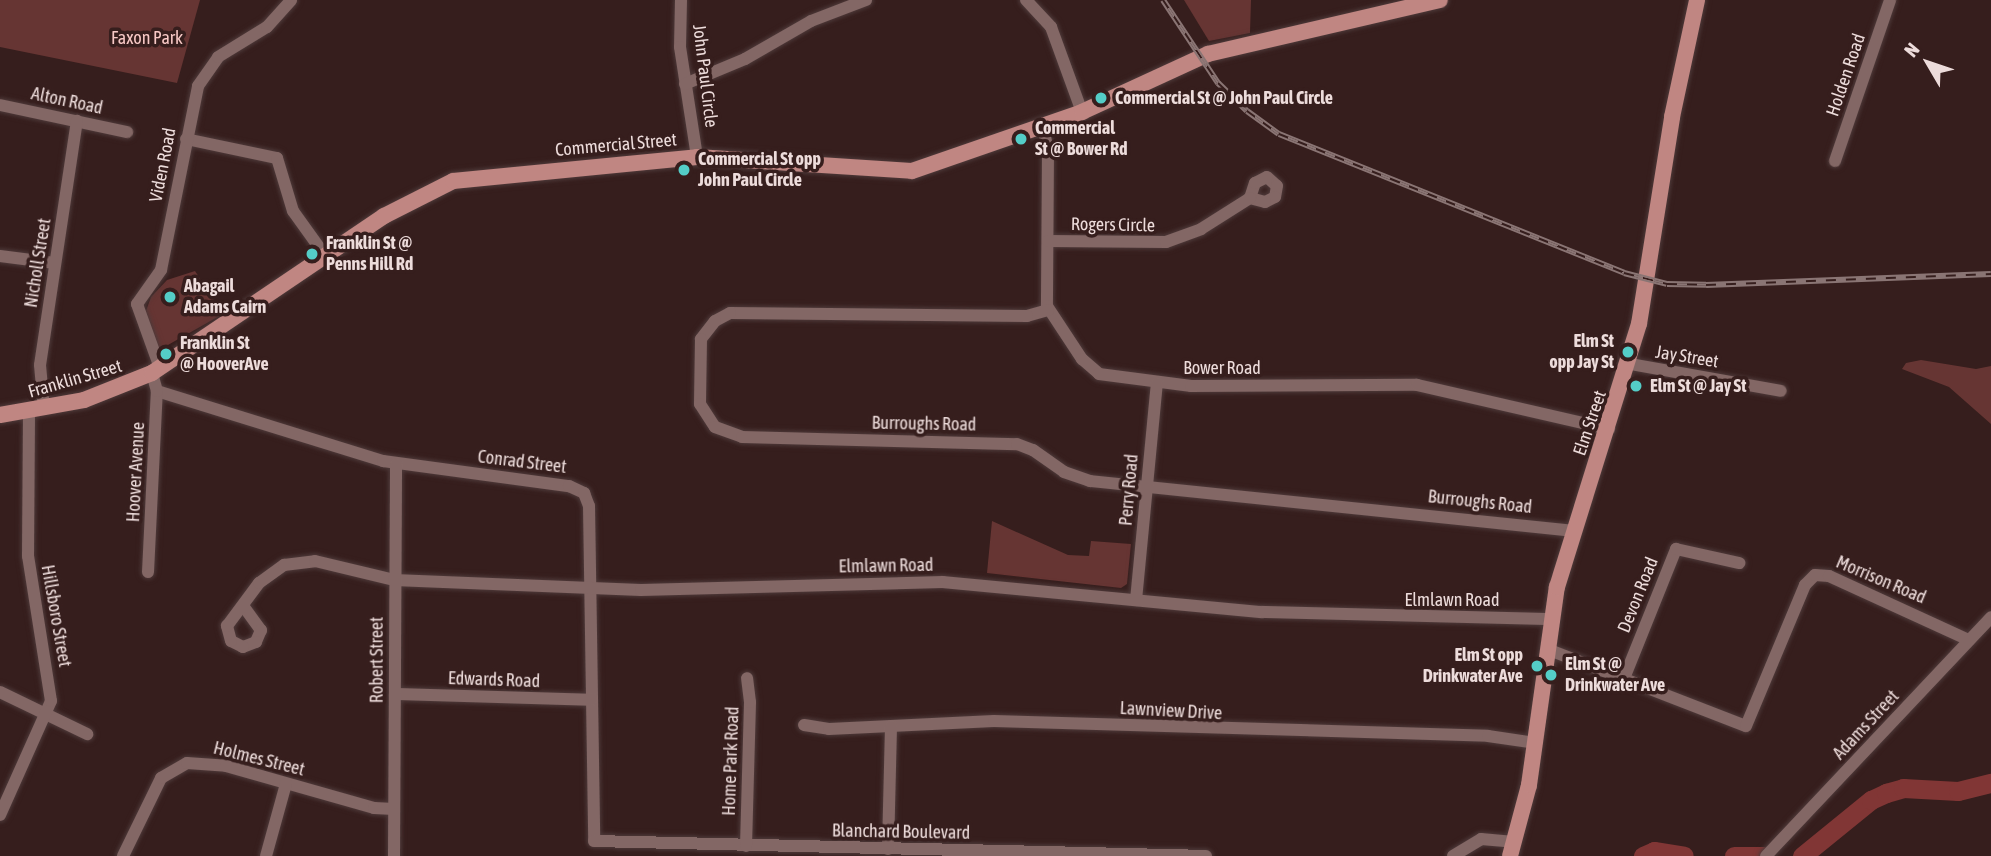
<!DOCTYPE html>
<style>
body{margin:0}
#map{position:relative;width:1991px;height:856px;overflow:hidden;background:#361e1d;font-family:"Asap Condensed",sans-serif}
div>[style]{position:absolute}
.green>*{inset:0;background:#663533}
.river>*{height:19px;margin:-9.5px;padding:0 9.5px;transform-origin:9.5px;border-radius:9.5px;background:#813635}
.roads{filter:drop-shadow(0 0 2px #4e3a3a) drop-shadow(0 0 2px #4e3a3a)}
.minor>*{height:12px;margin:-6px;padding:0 6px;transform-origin:6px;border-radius:6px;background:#836765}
.major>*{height:16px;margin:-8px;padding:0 8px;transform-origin:8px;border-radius:8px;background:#c08682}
.rail>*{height:6px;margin-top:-3px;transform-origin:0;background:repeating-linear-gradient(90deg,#361e1d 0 10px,#8a7574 0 20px);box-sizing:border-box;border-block:2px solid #8a7574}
.dots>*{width:19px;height:19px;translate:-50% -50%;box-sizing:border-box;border:4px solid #361e1d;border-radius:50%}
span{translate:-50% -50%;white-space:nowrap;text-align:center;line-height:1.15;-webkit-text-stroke:7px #361e1d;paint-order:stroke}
.park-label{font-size:18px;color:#f8c9c6}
.street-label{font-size:18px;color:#eddcdb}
.poi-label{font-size:18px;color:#eddcdb;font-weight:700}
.left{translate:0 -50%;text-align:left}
.right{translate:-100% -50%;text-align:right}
.north{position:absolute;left:1893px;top:28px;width:70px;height:70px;-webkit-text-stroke:5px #361e1d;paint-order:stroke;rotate:309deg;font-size:19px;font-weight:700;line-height:28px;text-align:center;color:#eddcdb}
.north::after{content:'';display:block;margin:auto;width:24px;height:32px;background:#eddcdb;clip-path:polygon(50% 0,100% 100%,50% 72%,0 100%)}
</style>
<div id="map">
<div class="green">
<i style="clip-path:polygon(0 0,200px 0,177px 83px,0 47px)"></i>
<i style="clip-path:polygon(1184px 0,1251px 0,1250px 33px,1209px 41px)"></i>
<i style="clip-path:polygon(195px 271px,223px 314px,159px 350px,146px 311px,151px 297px,167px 280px)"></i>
<i style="clip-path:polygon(1921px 360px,1976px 369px,1991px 366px,1991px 424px,1949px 387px,1902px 369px,1906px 363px)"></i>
<i style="clip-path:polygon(992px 521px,1068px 555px,1089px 556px,1091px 541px,1131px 544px,1127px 584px,1121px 588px,987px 573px)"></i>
</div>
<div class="river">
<i style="left:1643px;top:856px;width:12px;rotate:-24deg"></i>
<i style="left:1654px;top:851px;width:30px;rotate:9deg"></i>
<i style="left:1734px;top:856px;width:30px"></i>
<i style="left:1802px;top:856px;width:89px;rotate:-39.1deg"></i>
<i style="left:1871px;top:800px;width:17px;rotate:-25deg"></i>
<i style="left:1886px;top:793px;width:18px;rotate:-16deg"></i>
<i style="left:1903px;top:788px;width:55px;rotate:3.1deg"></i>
<i style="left:1958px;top:791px;width:34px;rotate:-14deg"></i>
</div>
<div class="roads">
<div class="minor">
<i style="left:681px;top:0;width:47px;rotate:91.2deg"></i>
<i style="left:680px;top:47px;width:111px;rotate:81.2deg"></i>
<i style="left:1026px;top:0;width:37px;rotate:47deg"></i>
<i style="left:1051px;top:27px;width:90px;rotate:70deg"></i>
<i style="left:685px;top:84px;width:65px;rotate:-22.6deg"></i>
<i style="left:745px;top:59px;width:76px;rotate:-29.9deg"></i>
<i style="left:811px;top:21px;width:59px;rotate:-20.9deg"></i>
<i style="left:0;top:105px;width:130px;rotate:12deg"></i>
<i style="left:1043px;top:126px;width:26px;rotate:79deg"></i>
<i style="left:1048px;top:152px;width:154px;rotate:90.4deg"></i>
<i style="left:1047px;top:306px;width:64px;rotate:56.6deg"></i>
<i style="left:1082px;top:359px;width:23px;rotate:41deg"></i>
<i style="left:1099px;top:374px;width:93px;rotate:7.4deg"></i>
<i style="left:1191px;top:386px;width:226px;rotate:-0.3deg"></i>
<i style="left:1417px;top:385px;width:197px;rotate:12.9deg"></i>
<i style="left:186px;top:139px;width:93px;rotate:11.8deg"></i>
<i style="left:277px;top:158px;width:55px;rotate:73.2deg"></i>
<i style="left:293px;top:211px;width:57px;rotate:54.3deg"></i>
<i style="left:1835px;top:161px;width:170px;rotate:-71.1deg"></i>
<i style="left:1267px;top:177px;width:13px;rotate:42deg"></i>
<i style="left:1277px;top:186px;width:11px;rotate:100deg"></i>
<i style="left:1275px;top:197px;width:11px;rotate:153deg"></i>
<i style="left:1265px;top:202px;width:16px;rotate:-165deg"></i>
<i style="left:1250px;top:198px;width:16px;rotate:-72deg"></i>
<i style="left:1255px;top:183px;width:13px;rotate:-27deg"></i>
<i style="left:1048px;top:241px;width:118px;rotate:0.5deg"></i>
<i style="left:1166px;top:242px;width:37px;rotate:-20deg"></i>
<i style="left:1201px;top:229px;width:58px;rotate:-32.3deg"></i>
<i style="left:0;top:256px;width:55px;rotate:7.3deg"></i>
<i style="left:1048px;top:310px;width:22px;rotate:164deg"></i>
<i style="left:1027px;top:316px;width:297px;rotate:-179.4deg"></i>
<i style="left:730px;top:313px;width:17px;rotate:152deg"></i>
<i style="left:715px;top:321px;width:23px;rotate:128deg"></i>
<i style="left:701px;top:339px;width:65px;rotate:90.9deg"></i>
<i style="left:700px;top:404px;width:27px;rotate:57deg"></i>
<i style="left:715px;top:427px;width:29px;rotate:20deg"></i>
<i style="left:742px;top:437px;width:275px;rotate:1.5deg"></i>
<i style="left:1017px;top:444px;width:17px;rotate:21deg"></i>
<i style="left:1033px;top:450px;width:38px;rotate:35deg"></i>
<i style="left:1064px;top:472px;width:28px;rotate:19deg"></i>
<i style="left:1090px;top:481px;width:486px;rotate:5.9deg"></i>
<i style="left:1630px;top:364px;width:153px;rotate:10.1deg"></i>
<i style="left:160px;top:368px;width:68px;rotate:-109.8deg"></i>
<i style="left:137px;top:304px;width:42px;rotate:-54.8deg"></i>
<i style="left:161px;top:270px;width:188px;rotate:-78.6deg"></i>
<i style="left:198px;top:86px;width:35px;rotate:-55deg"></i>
<i style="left:218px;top:57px;width:57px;rotate:-31.5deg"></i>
<i style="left:267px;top:27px;width:36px;rotate:-48deg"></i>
<i style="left:157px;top:391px;width:237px;rotate:17.2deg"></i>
<i style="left:383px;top:461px;width:188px;rotate:7.7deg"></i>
<i style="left:569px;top:486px;width:17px;rotate:25deg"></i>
<i style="left:584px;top:493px;width:14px;rotate:69deg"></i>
<i style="left:589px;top:506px;width:335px;rotate:89.1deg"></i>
<i style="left:594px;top:841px;width:612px;rotate:1.4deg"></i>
<i style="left:44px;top:409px;width:44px;rotate:-95.2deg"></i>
<i style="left:40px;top:365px;width:247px;rotate:-81.4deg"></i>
<i style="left:148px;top:572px;width:181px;rotate:-87.2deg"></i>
<i style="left:157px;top:391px;width:19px;rotate:-106deg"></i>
<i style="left:1136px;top:600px;width:218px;rotate:-84.5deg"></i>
<i style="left:244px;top:607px;width:29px;rotate:54deg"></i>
<i style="left:261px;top:630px;width:13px;rotate:113deg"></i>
<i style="left:256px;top:642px;width:14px;rotate:159deg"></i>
<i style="left:243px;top:647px;width:13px;rotate:-153deg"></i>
<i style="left:231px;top:641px;width:16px;rotate:-105deg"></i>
<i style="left:227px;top:626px;width:54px;rotate:-53.3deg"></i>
<i style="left:259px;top:583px;width:31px;rotate:-36deg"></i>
<i style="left:284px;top:565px;width:31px;rotate:-7deg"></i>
<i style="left:315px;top:561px;width:81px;rotate:13.5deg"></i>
<i style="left:394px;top:580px;width:247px;rotate:2.3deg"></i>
<i style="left:641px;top:590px;width:302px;rotate:-1.5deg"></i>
<i style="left:943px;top:582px;width:320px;rotate:5.4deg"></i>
<i style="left:1262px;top:612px;width:289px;rotate:1.4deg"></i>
<i style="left:1547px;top:649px;width:213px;rotate:21.2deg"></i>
<i style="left:1746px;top:726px;width:153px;rotate:-67.3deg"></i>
<i style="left:1805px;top:585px;width:14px;rotate:-45deg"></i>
<i style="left:1815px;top:575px;width:14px;rotate:4deg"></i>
<i style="left:1829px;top:576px;width:154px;rotate:24.6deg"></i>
<i style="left:1625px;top:676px;width:137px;rotate:-68.1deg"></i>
<i style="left:1676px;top:549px;width:65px;rotate:12.5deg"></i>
<i style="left:0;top:692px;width:97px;rotate:25.8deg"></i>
<i style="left:395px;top:694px;width:197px;rotate:1.7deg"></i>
<i style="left:804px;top:725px;width:25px;rotate:9deg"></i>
<i style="left:829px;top:729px;width:165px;rotate:-2.8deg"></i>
<i style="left:994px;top:721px;width:494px;rotate:1.7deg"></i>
<i style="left:1488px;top:736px;width:49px;rotate:8.3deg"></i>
<i style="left:0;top:815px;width:125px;rotate:-65.9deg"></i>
<i style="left:51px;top:701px;width:147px;rotate:-99deg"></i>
<i style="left:28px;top:556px;width:144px;rotate:-89.6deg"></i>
<i style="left:746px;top:846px;width:144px;rotate:-88.4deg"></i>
<i style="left:750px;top:702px;width:24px;rotate:-97deg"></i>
<i style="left:888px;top:849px;width:123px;rotate:-88.6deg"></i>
<i style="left:123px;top:856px;width:87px;rotate:-64deg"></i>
<i style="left:161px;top:778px;width:30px;rotate:-30deg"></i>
<i style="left:187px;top:763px;width:39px;rotate:4deg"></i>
<i style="left:226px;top:766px;width:154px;rotate:15.8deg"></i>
<i style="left:374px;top:808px;width:20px;rotate:3deg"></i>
<i style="left:266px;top:856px;width:75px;rotate:-74.5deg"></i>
<i style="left:394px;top:856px;width:392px;rotate:-89.7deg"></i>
<i style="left:1453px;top:856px;width:33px;rotate:-31deg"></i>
<i style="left:1481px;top:839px;width:33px;rotate:5deg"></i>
<i style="left:1766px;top:856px;width:328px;rotate:-46.7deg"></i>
</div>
<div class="major">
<i style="left:0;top:415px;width:85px;rotate:-10.1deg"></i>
<i style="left:84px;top:400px;width:73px;rotate:-21.7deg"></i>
<i style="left:152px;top:373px;width:280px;rotate:-34.1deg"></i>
<i style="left:384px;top:216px;width:77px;rotate:-26.9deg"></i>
<i style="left:453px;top:181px;width:245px;rotate:-5.6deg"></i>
<i style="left:697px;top:157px;width:215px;rotate:3.7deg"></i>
<i style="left:912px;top:171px;width:180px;rotate:-19.1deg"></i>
<i style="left:1082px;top:112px;width:139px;rotate:-24.7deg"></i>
<i style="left:1208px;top:54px;width:238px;rotate:-13.1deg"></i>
<i style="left:1510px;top:856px;width:73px;rotate:-75deg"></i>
<i style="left:1529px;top:785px;width:200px;rotate:-82deg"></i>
<i style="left:1557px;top:587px;width:275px;rotate:-72.7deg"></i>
<i style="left:1639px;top:324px;width:210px;rotate:-80.9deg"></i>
<i style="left:1672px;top:117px;width:120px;rotate:-77.9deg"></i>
</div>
</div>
<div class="rail">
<i style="left:1163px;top:0;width:100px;rotate:56.5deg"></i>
<i style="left:1218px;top:83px;width:40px;rotate:44deg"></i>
<i style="left:1247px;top:111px;width:39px;rotate:36deg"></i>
<i style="left:1279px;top:134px;width:372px;rotate:21.9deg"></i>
<i style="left:1624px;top:273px;width:44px;rotate:14.3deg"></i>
<i style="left:1667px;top:284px;width:39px;rotate:1deg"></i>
<i style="left:1706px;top:285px;width:285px;rotate:-2.2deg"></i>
</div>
<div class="dots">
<i style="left:1101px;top:98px;background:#54cdc7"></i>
<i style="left:1021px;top:139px;background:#54cdc7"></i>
<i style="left:684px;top:170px;background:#54cdc7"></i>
<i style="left:312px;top:254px;background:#54cdc7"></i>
<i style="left:170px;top:297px;background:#54cdc7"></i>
<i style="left:1628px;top:352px;background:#54cdc7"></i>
<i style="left:166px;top:354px;background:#54cdc7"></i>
<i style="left:1636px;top:386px;background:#54cdc7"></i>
<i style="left:1537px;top:666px;background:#54cdc7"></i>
<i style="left:1551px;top:675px;background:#54cdc7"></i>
</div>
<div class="park-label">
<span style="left:147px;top:38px">Faxon Park</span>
</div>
<div class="street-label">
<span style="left:1846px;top:75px;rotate:-71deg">Holden Road</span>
<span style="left:705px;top:76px;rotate:83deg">John Paul Circle</span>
<span style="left:67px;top:101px;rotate:12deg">Alton Road</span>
<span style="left:616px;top:145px;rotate:-5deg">Commercial Street</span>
<span style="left:163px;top:165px;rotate:-79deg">Viden Road</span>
<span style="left:1113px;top:225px;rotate:1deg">Rogers Circle</span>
<span style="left:38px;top:263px;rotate:-81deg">Nicholl Street</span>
<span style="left:1687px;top:357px;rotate:9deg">Jay Street</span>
<span style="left:1222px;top:368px">Bower Road</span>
<span style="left:75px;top:379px;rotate:-16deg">Franklin Street</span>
<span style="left:1590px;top:423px;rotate:-71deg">Elm Street</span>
<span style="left:924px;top:424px;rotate:1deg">Burroughs Road</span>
<span style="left:522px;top:462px;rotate:7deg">Conrad Street</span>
<span style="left:136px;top:472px;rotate:-87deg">Hoover Avenue</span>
<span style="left:1129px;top:490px;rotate:-85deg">Perry Road</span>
<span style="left:1480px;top:502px;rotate:6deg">Burroughs Road</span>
<span style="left:886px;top:566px;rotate:-1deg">Elmlawn Road</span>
<span style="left:1881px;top:580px;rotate:23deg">Morrison Road</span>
<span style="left:1638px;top:595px;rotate:-68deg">Devon Road</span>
<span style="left:1452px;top:600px">Elmlawn Road</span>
<span style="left:56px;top:616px;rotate:80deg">Hillsboro Street</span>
<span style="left:377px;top:660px;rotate:-90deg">Robert Street</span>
<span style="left:494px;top:680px;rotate:2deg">Edwards Road</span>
<span style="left:1171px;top:711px;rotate:3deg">Lawnview Drive</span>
<span style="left:1866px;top:725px;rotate:-47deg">Adams Street</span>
<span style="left:259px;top:759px;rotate:14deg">Holmes Street</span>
<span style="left:731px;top:761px;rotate:-88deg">Home Park Road</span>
<span style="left:901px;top:832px;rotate:1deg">Blanchard Boulevard</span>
</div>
<div class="poi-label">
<span class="left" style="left:1115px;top:98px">Commercial St @ John Paul Circle</span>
<span class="left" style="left:1035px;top:139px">Commercial<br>St @ Bower Rd</span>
<span class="left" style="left:698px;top:170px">Commercial St opp<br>John Paul Circle</span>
<span class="left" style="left:326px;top:254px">Franklin St @<br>Penns Hill Rd</span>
<span class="left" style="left:184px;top:297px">Abagail<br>Adams Cairn</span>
<span class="right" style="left:1614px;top:352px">Elm St<br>opp Jay St</span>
<span class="left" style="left:180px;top:354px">Franklin St<br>@ HooverAve</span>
<span class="left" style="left:1650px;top:386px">Elm St @ Jay St</span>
<span class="right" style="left:1523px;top:666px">Elm St opp<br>Drinkwater Ave</span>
<span class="left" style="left:1565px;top:675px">Elm St @<br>Drinkwater Ave</span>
</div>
<div class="north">N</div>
</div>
